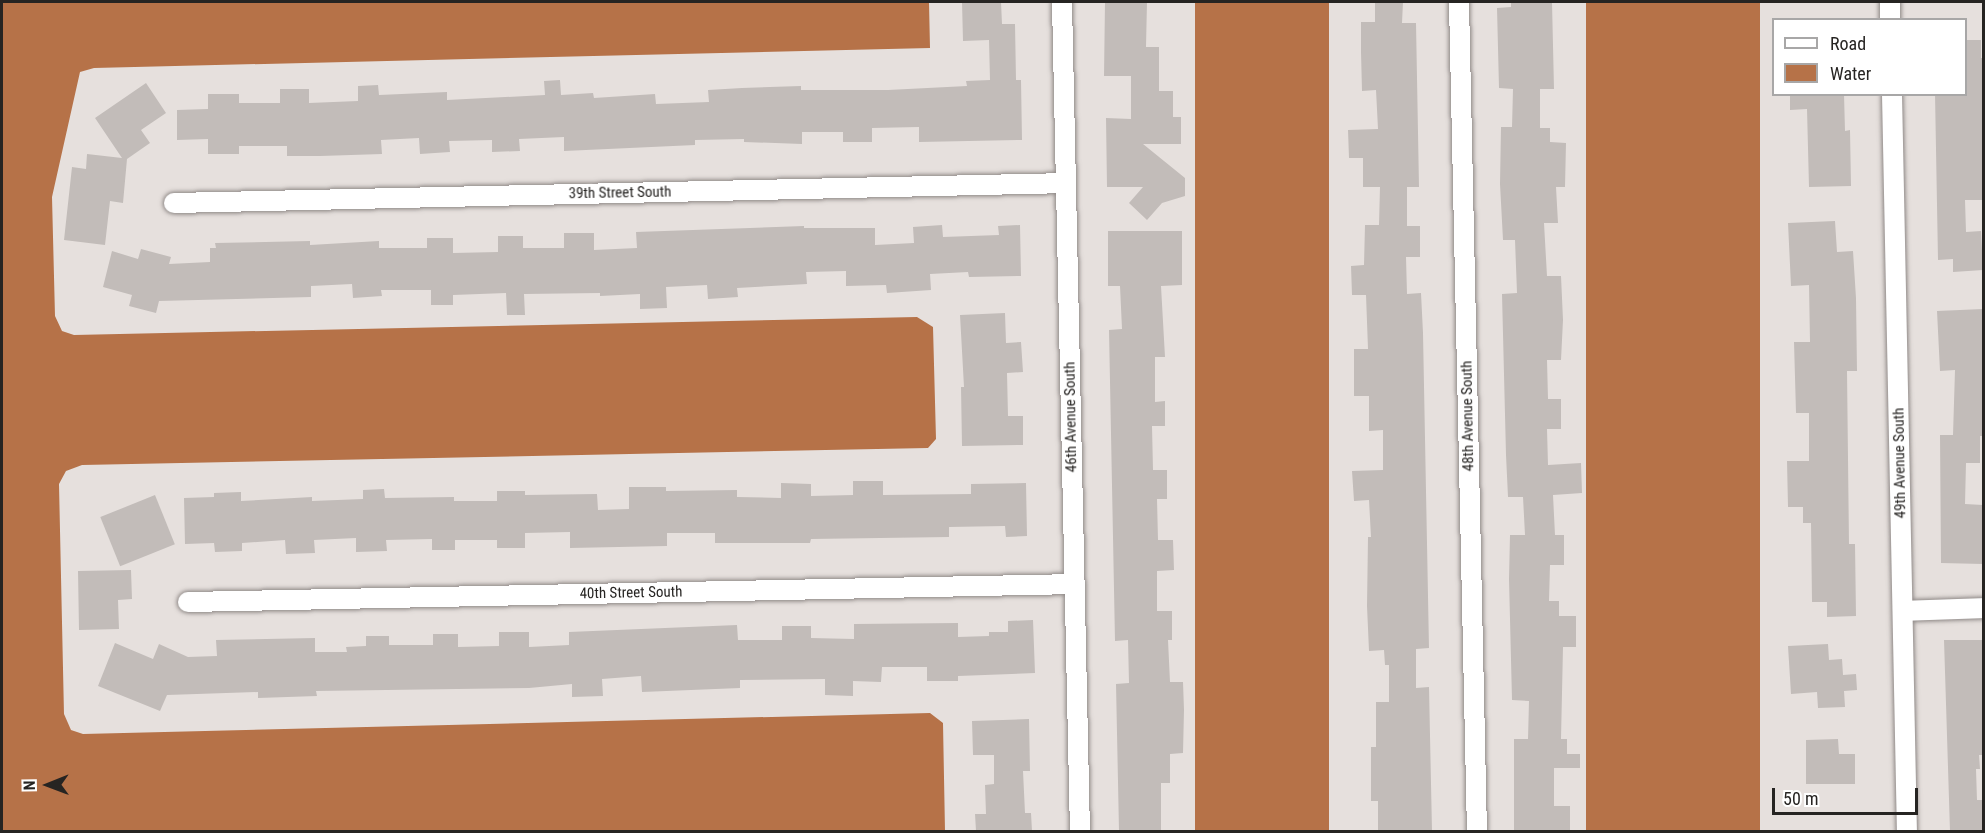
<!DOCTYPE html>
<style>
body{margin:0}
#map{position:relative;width:1985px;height:833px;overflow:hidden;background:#e6e0dd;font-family:"Roboto Condensed",sans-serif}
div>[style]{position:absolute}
.water>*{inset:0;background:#b67248;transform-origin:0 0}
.building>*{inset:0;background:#c2bcb9;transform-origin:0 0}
.roads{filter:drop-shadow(0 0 2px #908a88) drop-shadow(0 0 2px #908a88)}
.minor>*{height:20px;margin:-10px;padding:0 10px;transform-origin:10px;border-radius:10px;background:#fff}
span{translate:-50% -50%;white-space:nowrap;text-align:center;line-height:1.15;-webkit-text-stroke:5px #fff;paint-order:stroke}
.street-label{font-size:15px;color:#262422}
.frame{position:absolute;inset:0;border:3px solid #262422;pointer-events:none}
.legend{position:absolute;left:1772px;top:18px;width:195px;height:78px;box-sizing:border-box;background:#fff;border:2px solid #a8a7a7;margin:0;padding:8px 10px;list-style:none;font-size:18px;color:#262422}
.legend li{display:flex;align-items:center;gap:12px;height:30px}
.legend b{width:30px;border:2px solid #a8a7a7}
.north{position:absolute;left:18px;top:755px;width:60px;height:60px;-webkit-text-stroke:4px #fff;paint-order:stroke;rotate:269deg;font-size:16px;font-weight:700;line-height:24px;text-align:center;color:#262422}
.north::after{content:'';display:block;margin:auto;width:21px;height:27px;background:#262422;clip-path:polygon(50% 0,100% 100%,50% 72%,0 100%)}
.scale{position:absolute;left:1772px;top:788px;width:146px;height:27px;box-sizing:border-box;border:3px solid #262422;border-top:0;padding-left:8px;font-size:18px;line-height:21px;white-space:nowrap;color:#262422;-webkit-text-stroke:4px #fff;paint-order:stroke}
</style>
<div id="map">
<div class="water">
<i style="clip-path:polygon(2px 2px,929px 2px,930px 48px,94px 68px,80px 72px,52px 197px,55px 316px,62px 331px,74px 335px,917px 317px,933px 327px,936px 439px,928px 448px,82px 465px,66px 471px,59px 484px,64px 714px,71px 730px,83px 734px,930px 713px,943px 723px,945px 831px,2px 831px)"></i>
<i style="left:1195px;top:2px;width:134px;height:829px"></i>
<i style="left:1586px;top:2px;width:174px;height:829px"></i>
</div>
<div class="building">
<i style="clip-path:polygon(962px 2px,1001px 2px,1002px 24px,1015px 24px,1016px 80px,1021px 80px,1022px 140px,919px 142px,919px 127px,872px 128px,872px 142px,843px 142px,843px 132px,802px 132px,802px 144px,744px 142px,744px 139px,695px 140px,695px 145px,564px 151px,564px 137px,519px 139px,520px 151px,492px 152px,492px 140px,449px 141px,450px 152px,420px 154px,419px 138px,381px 140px,382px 154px,320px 156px,287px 156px,287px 146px,239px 146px,239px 154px,208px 154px,208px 139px,177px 140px,177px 110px,208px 109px,208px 94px,239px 94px,239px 103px,280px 103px,280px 89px,309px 89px,309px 103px,358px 101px,358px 86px,378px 85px,379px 95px,447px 92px,447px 100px,545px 95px,544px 81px,560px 80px,561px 95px,593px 93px,594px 98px,655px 94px,656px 104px,709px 102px,708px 90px,742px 88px,801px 86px,801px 90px,888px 90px,967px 86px,966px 81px,990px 80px,989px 40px,963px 41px)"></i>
<i style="clip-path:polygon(1105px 2px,1147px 2px,1146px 47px,1159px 47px,1159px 91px,1173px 91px,1173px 117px,1181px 117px,1181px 144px,1143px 144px,1185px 178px,1185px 196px,1162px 203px,1147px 220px,1129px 203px,1143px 187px,1107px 187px,1106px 118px,1131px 119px,1131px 76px,1104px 76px)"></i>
<i style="clip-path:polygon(1375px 2px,1403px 2px,1402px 23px,1416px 23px,1419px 187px,1407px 187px,1407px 226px,1420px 226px,1420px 257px,1406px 257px,1407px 294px,1421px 293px,1423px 333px,1429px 648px,1416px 649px,1416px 688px,1429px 687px,1432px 831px,1378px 831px,1378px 801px,1371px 801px,1371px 747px,1376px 747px,1376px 702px,1389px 702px,1389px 665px,1385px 665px,1384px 650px,1369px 651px,1367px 606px,1368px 537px,1371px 537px,1369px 500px,1354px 501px,1352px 471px,1383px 470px,1383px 430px,1369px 431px,1369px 396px,1354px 396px,1354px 349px,1368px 349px,1366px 295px,1352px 295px,1351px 266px,1364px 265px,1365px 225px,1379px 225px,1380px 187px,1363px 187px,1363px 158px,1349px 158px,1348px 130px,1378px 129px,1376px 90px,1362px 91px,1361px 52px,1361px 22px,1375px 22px)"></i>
<i style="clip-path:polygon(1511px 2px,1552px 2px,1554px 89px,1540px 89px,1540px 128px,1550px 128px,1550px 142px,1566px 143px,1565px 187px,1556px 187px,1558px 223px,1544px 223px,1547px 276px,1561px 276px,1563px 320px,1561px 360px,1547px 360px,1548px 399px,1561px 399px,1561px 429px,1547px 429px,1548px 465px,1581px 463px,1582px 493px,1553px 495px,1555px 535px,1564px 535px,1564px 565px,1550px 565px,1549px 601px,1559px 601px,1559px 616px,1576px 616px,1576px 647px,1563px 647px,1561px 739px,1567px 739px,1567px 754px,1580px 754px,1580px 768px,1554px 768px,1554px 806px,1570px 806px,1570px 831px,1514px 831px,1514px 739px,1528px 739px,1529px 701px,1512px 700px,1509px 579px,1510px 535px,1525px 535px,1523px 497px,1508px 497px,1506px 455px,1502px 294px,1517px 293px,1515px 240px,1503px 240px,1500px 184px,1501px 127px,1512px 127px,1513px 89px,1499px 88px,1497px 8px,1511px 7px)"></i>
<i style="clip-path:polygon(1965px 40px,1981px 40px,1981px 58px,1983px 58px,1983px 200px,1965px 200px,1966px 232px,1981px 231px,1983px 270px,1953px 272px,1953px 259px,1938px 260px,1935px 94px,1965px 94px)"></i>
<i style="clip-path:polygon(146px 83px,166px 113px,141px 130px,150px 143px,127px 159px,123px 203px,110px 201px,105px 245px,64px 240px,72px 167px,86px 169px,87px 154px,122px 158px,95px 118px)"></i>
<i style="clip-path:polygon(1790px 94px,1844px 94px,1845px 131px,1850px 130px,1851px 186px,1809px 187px,1807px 109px,1790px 110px)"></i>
<i style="clip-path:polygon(1835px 221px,1837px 252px,1853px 251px,1856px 298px,1857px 371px,1847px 371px,1849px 544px,1855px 544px,1856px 616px,1827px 617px,1827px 602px,1812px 602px,1811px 523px,1803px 523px,1803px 507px,1788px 507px,1787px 461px,1809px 461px,1809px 413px,1796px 413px,1794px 342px,1810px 342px,1809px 285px,1791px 286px,1788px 223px)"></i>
<i style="clip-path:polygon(942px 225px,943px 237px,999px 235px,998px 226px,1020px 225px,1021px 276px,969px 277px,968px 272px,930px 274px,931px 290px,887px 293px,886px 285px,846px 286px,846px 271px,806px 272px,807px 284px,737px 288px,738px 297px,708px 299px,707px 285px,666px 287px,667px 308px,640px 309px,640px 294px,600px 296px,600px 293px,524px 294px,525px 315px,507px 315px,506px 293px,453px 295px,453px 305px,431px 305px,431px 290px,381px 290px,382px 296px,353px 298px,352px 284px,311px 286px,311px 297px,159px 301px,156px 313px,129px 306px,132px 295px,103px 287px,112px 251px,138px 259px,141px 249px,171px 257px,169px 264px,210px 262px,210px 248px,216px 248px,215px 243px,310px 241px,310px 245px,379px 241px,379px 248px,427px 248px,427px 238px,453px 238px,453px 253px,498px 252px,498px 236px,523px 236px,523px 248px,564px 248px,564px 233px,594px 233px,594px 250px,637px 248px,636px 232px,804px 226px,804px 228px,875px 228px,875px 245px,914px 243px,913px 227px)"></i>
<i style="clip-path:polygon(1108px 231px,1182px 231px,1182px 285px,1161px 286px,1165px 357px,1155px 357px,1155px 402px,1165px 401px,1165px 426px,1152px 426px,1153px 470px,1167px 470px,1167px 499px,1157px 499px,1158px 540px,1173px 540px,1174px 570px,1157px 571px,1157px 611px,1172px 611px,1172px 640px,1168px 640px,1170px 682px,1183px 682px,1184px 710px,1183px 753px,1170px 754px,1170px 783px,1161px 783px,1161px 831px,1119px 831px,1116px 684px,1129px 683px,1128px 640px,1115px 641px,1109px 330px,1122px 329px,1120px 286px,1108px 286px)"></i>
<i style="clip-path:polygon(1983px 309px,1983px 436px,1980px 436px,1980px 463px,1966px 463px,1965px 504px,1983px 505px,1983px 564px,1941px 563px,1940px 435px,1953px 435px,1955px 370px,1940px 371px,1937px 311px)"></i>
<i style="clip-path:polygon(1005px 313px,1006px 343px,1021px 342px,1023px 372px,1007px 373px,1008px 416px,1023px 416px,1023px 445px,962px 446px,961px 387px,964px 387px,960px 315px)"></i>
<i style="clip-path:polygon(853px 481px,883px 481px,883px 495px,971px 494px,971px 484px,1026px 483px,1027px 536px,1006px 537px,1005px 526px,949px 527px,949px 537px,811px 539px,810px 543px,715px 543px,715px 533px,667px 533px,667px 546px,570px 548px,570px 532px,525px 533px,525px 548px,497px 548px,497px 540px,455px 540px,455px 550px,432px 550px,432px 539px,386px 540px,387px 551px,356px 552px,356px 538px,314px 540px,315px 553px,286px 554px,285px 540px,242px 543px,242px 551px,215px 552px,214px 543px,185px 544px,184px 498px,214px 497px,214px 493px,241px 492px,241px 501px,312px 497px,312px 501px,363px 499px,363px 490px,384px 489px,385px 498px,454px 497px,454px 501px,497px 501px,497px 491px,525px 491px,525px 495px,597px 494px,598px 510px,629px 509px,629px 487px,666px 487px,666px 491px,737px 490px,737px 497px,781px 498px,781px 483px,811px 484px,811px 496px,853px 495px)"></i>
<i style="left:155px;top:495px;width:53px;height:59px;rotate:68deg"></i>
<i style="clip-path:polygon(131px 570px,132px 599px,118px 600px,119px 629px,79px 630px,78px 571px)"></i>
<i style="clip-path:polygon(1033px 620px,1035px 673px,958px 676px,958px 681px,927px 681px,927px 667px,882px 667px,881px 682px,853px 681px,853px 696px,825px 695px,825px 679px,740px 680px,740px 688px,642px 692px,641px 676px,602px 679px,603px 696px,572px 697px,572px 684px,529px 688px,316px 691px,317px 696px,258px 698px,258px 692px,167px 695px,160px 711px,98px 686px,115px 643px,153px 659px,159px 644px,188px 657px,217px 656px,216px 640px,315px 638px,315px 652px,347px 652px,346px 647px,366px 646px,366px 636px,389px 636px,389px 645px,433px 645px,433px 634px,458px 634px,458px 647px,499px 646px,499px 632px,529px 632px,529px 647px,569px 645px,569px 632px,737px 625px,738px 640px,782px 640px,782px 626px,811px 626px,811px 638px,854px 639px,854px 624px,958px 623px,958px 637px,989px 636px,989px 632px,1008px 632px,1008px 621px)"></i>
<i style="clip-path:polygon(1944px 640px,1983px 640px,1983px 755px,1979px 755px,1980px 769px,1976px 769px,1977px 800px,1983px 800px,1983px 831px,1950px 831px)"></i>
<i style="clip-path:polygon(1828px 644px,1829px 660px,1842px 659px,1843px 675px,1856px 674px,1857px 690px,1844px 691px,1845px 707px,1818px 708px,1817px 692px,1791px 694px,1788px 646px)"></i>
<i style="clip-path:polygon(1029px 719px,1030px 771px,1023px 771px,1025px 813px,1031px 813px,1032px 831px,976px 831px,975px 814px,986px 814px,985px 785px,994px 784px,994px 755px,973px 755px,972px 721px)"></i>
<i style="clip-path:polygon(1838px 739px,1839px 754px,1855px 754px,1855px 784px,1806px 784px,1806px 740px)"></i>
</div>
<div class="roads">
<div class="minor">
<i style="left:1062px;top:2px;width:830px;rotate:88.76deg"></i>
<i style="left:1459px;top:2px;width:830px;rotate:88.76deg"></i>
<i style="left:1890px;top:2px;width:18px;rotate:90deg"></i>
<i style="left:1892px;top:94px;width:738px;rotate:88.84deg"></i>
<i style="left:174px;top:203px;width:892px;rotate:-1.28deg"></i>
<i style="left:188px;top:602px;width:886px;rotate:-1.16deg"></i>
<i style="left:1903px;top:611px;width:81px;rotate:-2.1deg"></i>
</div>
</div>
<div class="street-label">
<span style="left:620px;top:193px;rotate:-1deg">39th Street South</span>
<span style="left:1468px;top:416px;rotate:-91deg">48th Avenue South</span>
<span style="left:1071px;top:417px;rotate:-91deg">46th Avenue South</span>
<span style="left:1900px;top:463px;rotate:-91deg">49th Avenue South</span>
<span style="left:631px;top:593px;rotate:-1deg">40th Street South</span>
</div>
<div class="frame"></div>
<ul class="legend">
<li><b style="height:8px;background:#fff"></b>Road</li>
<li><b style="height:16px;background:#b67248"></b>Water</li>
</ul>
<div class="north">N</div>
<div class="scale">50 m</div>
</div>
